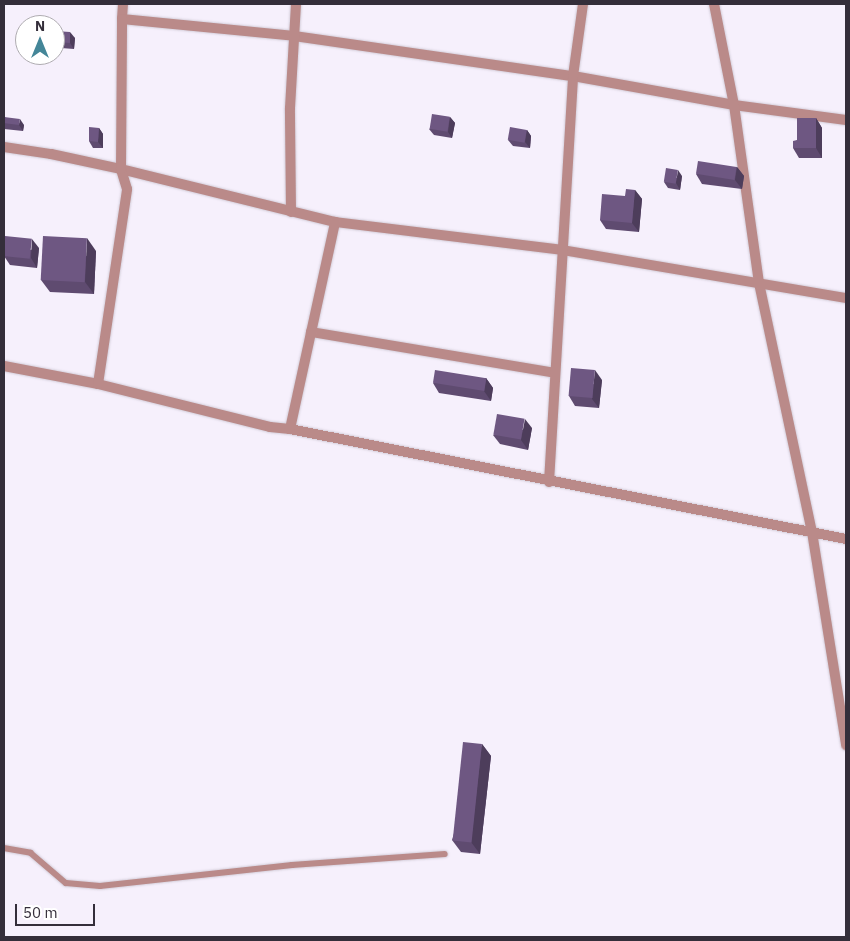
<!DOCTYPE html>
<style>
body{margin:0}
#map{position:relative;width:850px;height:941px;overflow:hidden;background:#f6f0fc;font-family:"IBM Plex Sans",sans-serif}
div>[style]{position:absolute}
.roads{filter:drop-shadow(0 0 1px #d3cdd9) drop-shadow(0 0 1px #d3cdd9)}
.lane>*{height:5.5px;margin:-2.75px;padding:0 2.75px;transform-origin:2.75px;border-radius:2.75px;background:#ba8a89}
.street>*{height:10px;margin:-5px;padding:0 5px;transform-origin:5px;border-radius:5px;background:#ba8a89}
.wall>*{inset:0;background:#5f4b70}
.shaded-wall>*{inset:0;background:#4d3d5b}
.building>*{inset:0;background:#6e5782;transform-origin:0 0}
span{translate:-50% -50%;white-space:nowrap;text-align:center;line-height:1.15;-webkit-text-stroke:5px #fff;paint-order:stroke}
.frame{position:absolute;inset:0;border:5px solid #342e3a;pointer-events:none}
.north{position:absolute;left:15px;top:15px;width:50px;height:50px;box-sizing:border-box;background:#fff;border:1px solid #aeabb0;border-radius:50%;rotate:0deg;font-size:14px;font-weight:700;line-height:20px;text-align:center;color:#342e3a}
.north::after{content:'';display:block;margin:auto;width:18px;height:22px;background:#448698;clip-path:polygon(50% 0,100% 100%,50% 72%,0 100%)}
.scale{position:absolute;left:15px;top:904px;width:80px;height:22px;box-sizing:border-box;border:2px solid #342e3a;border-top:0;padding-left:6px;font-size:15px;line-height:18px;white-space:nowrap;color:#342e3a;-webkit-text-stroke:4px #fff;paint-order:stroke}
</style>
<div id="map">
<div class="roads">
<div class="lane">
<i style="left:4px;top:848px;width:27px;rotate:10deg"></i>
<i style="left:31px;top:853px;width:46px;rotate:40.6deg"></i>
<i style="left:66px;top:883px;width:34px;rotate:5deg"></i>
<i style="left:100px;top:886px;width:193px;rotate:-6.2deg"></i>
<i style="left:292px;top:865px;width:153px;rotate:-4.1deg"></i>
</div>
<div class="street">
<i style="left:123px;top:4px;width:15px;rotate:94deg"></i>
<i style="left:122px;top:19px;width:173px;rotate:5.6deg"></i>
<i style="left:294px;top:36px;width:282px;rotate:8.2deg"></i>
<i style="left:573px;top:76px;width:164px;rotate:10.2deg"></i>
<i style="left:734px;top:105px;width:113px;rotate:7.6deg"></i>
<i style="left:714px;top:4px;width:103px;rotate:78.8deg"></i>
<i style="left:734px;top:105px;width:180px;rotate:82deg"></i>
<i style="left:759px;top:283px;width:255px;rotate:78deg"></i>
<i style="left:812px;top:532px;width:216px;rotate:80.9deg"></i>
<i style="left:4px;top:147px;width:48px;rotate:8.5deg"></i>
<i style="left:51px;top:154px;width:72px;rotate:12.1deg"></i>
<i style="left:121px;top:169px;width:220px;rotate:13.9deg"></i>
<i style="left:335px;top:222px;width:229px;rotate:7deg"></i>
<i style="left:562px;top:250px;width:288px;rotate:9.6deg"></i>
<i style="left:291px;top:212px;width:104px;rotate:-90.6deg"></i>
<i style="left:290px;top:108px;width:104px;rotate:-86.7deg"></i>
<i style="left:311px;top:332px;width:247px;rotate:9.5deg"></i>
<i style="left:4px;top:366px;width:96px;rotate:10.8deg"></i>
<i style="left:98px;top:384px;width:177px;rotate:14deg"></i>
<i style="left:270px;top:427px;width:20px;rotate:6deg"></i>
<i style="left:290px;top:429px;width:567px;rotate:11.19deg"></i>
<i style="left:98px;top:384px;width:197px;rotate:-81.5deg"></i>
<i style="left:127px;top:189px;width:21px;rotate:-107deg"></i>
<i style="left:121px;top:169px;width:150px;rotate:-89.6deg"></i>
<i style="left:290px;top:429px;width:212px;rotate:-77.7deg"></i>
<i style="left:549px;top:482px;width:407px;rotate:-86.6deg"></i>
<i style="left:573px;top:76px;width:73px;rotate:-82.1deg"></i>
</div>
</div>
<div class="wall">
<i style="clip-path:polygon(55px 31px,75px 38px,74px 49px,61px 48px,60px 54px,55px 53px)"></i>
<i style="clip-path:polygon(4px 117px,24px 125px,23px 131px,4px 129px)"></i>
<i style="clip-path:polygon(450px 117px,455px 123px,452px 138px,434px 135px,429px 129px)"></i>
<i style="clip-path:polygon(816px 118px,822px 128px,822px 158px,799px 158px,793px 148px,797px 140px)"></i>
<i style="clip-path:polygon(99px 128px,103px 134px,103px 148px,93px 148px,89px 141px)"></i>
<i style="clip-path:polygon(527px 130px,531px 136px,530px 148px,513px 146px,508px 140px)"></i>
<i style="clip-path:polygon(737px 167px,744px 176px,742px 189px,702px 184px,696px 174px)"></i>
<i style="clip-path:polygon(682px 176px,680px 190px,668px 188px,664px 182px)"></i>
<i style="clip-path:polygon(635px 190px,642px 199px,639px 232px,606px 229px,600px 220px,625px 196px)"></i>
<i style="clip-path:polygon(39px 248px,37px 268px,10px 265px,4px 256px)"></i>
<i style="clip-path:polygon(96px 251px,94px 294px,50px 292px,41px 280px)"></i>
<i style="clip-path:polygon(486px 378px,493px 388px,491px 401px,439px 393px,433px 383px)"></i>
<i style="clip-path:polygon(602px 380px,599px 408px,575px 406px,569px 396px)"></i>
<i style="clip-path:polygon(532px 428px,528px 450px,500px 444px,493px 435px)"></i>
<i style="clip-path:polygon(482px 744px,491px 756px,480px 854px,461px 852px,452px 840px)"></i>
</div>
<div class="shaded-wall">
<i style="clip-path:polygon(70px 32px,75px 38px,74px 49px,70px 43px)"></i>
<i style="clip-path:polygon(56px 42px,61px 48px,60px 54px,56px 47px)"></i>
<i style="clip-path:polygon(450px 117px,455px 123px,452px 138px,448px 132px)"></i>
<i style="clip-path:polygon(816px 118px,822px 128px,822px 158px,816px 148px)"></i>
<i style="clip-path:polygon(20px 119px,24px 125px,23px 131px,19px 125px)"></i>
<i style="clip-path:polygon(99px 128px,103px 134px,103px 148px,98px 142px)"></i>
<i style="clip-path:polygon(527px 130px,531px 136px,530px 148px,525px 142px)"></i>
<i style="clip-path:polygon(737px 167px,744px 176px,742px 189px,735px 180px)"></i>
<i style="clip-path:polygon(678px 170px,682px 176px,680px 190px,676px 183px)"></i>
<i style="clip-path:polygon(635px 190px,642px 199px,639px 232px,632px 223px)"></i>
<i style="clip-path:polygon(87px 238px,96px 251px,94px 294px,85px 282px)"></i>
<i style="clip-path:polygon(32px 239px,39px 248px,37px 268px,31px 258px)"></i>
<i style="clip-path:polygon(595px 370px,602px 380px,599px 408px,592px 399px)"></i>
<i style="clip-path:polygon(486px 378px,493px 388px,491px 401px,484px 391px)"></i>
<i style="clip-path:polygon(525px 419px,532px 428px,528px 450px,521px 440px)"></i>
<i style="clip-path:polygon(482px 744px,491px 756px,480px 854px,471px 842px)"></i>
</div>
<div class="building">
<i style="clip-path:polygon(55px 31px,70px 32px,70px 43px,56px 42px,56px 47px,55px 47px)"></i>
<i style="left:432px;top:114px;width:18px;height:15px;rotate:9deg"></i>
<i style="left:4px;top:117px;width:16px;height:6px;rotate:7deg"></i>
<i style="clip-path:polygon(797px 118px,816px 118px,816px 148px,793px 148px,793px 141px,797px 140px)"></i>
<i style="clip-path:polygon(89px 127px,99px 128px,98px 142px,89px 141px)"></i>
<i style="left:510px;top:127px;width:17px;height:13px;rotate:10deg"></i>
<i style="left:698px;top:161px;width:39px;height:13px;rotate:9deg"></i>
<i style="left:666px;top:168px;width:12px;height:14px;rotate:9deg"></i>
<i style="clip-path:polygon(626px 189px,635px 190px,632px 223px,600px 220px,602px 194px,625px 196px)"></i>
<i style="left:5px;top:236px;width:27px;height:20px;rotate:6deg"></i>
<i style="left:43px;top:236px;width:44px;height:44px;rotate:3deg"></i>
<i style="left:571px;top:368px;width:24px;height:28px;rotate:5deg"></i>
<i style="left:435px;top:370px;width:52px;height:13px;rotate:9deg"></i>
<i style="left:497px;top:414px;width:28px;height:21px;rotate:10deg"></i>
<i style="left:463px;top:742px;width:19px;height:99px;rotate:6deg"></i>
</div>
<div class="frame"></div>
<div class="north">N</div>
<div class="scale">50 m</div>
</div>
